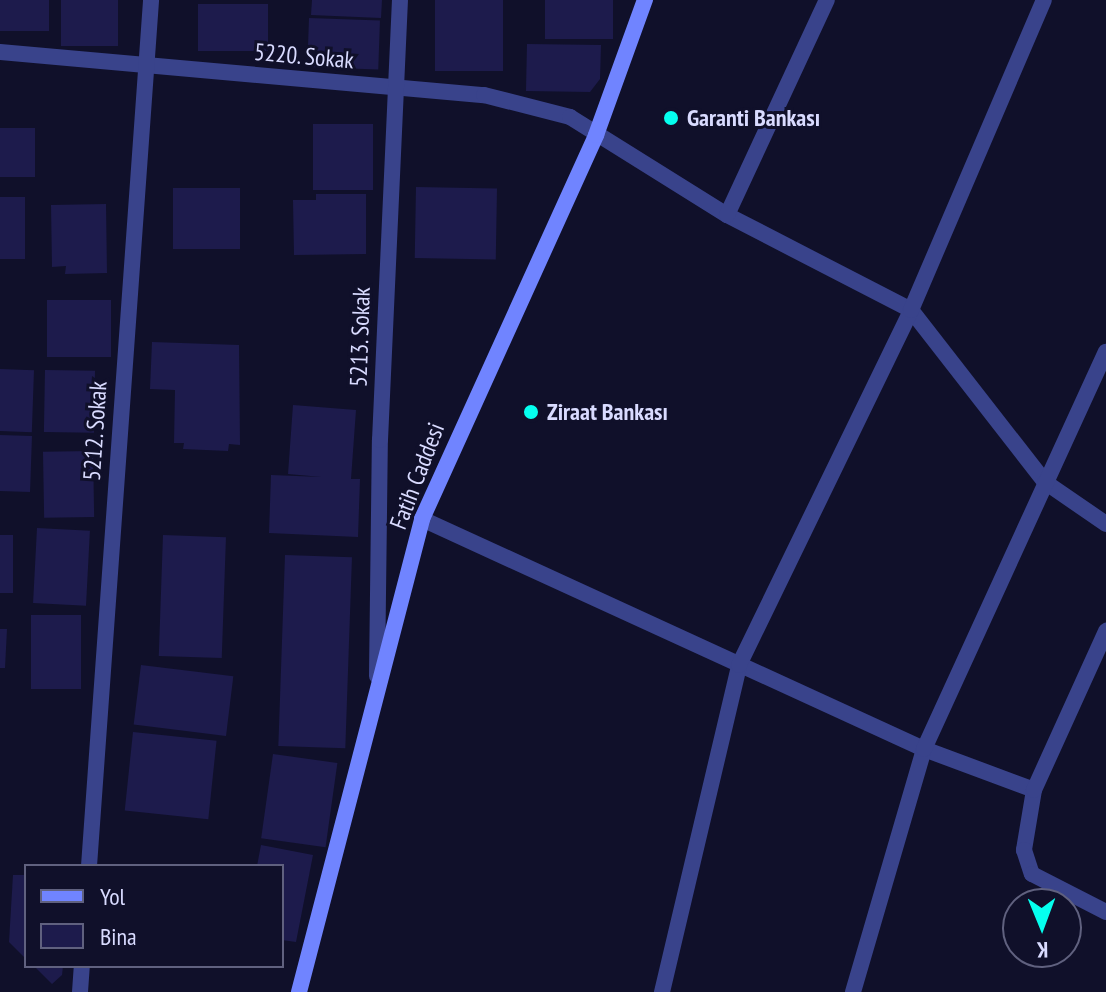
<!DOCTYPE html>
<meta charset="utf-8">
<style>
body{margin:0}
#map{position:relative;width:1106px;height:992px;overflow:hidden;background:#10102a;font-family:"PT Sans Narrow",sans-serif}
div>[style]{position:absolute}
.building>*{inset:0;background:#1d1b4c;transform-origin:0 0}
.minor>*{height:16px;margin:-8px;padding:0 8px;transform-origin:8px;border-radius:8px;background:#39438b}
.secondary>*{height:16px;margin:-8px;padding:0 8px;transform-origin:8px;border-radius:8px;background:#7084ff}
.dots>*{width:22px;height:22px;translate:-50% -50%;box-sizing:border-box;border:4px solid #10102a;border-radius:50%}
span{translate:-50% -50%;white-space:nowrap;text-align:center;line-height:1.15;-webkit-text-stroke:6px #10102a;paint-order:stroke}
.street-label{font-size:24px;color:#d9dbff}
.poi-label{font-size:24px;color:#d9dbff;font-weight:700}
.left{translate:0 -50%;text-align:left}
.legend{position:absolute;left:24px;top:864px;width:260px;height:104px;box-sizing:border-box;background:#10102a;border:2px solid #60617f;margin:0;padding:10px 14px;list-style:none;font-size:24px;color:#d9dbff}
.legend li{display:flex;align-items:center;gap:16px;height:40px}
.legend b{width:40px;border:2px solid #60617f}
.north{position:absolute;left:1002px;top:888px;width:80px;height:80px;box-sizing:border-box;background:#10102a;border:2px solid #60617f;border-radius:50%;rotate:179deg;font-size:22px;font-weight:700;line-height:32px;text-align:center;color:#d9dbff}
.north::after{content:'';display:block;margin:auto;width:28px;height:36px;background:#05ffef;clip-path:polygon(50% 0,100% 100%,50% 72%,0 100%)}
</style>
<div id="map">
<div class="building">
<i style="left:0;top:0;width:49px;height:31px"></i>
<i style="left:61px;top:0;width:57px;height:46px"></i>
<i style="clip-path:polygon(312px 0,382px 0,381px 18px,311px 15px)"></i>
<i style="left:435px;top:0;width:68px;height:71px"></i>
<i style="left:545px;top:0;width:68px;height:39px"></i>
<i style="left:198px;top:4px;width:70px;height:47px"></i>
<i style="left:309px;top:18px;width:71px;height:49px;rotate:2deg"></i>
<i style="clip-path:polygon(527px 44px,601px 45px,600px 79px,590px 92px,526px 91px)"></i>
<i style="left:313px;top:124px;width:60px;height:66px"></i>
<i style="left:0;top:128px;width:35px;height:49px"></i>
<i style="left:416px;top:187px;width:81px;height:71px;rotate:1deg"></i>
<i style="left:173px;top:188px;width:67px;height:61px"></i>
<i style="clip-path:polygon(316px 194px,366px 194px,366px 254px,294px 255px,293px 200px,316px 200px)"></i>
<i style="left:0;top:197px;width:25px;height:62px"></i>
<i style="clip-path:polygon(106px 204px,107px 273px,65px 274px,66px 266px,52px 267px,51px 205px)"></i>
<i style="left:47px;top:300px;width:64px;height:57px"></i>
<i style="clip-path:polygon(152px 342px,239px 345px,240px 445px,229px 444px,228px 451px,183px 449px,184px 443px,174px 443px,175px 390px,150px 389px)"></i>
<i style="left:0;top:369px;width:34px;height:62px;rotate:2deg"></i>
<i style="left:45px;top:370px;width:50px;height:62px;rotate:1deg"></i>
<i style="clip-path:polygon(293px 405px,356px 410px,351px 479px,360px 479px,358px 537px,269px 533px,271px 475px,322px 477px,288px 474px)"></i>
<i style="left:0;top:435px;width:32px;height:56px;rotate:2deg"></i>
<i style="left:93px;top:451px;width:66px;height:50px;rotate:89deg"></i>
<i style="left:37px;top:528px;width:53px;height:75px;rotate:3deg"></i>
<i style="left:0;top:535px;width:13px;height:58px"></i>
<i style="left:163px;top:535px;width:63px;height:121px;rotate:2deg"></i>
<i style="left:285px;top:555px;width:67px;height:191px;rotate:2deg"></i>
<i style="left:31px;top:615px;width:50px;height:74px"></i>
<i style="clip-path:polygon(0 629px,7px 629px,5px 668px,0 668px)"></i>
<i style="left:141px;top:665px;width:93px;height:60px;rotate:7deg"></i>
<i style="left:133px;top:732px;width:84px;height:79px;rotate:6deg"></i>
<i style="left:273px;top:754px;width:65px;height:85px;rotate:8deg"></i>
<i style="clip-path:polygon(261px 845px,313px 855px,296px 942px,282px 940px,282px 866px,257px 866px)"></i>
<i style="clip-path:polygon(13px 875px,26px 875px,26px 959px,9px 942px)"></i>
<i style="clip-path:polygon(34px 966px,63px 966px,62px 975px,52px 984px)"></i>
</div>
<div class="minor">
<i style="left:0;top:52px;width:486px;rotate:5.1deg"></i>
<i style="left:484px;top:95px;width:89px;rotate:14.3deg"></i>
<i style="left:570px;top:117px;width:185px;rotate:32deg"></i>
<i style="left:727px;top:215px;width:207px;rotate:27.3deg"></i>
<i style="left:911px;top:310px;width:218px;rotate:52.1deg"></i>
<i style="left:1045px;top:482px;width:74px;rotate:34.5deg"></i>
<i style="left:727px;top:215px;width:237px;rotate:-65.1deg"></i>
<i style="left:422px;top:519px;width:552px;rotate:24.62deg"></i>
<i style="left:924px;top:749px;width:117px;rotate:20.4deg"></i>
<i style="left:1034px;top:790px;width:61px;rotate:99.5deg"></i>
<i style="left:1024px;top:850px;width:25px;rotate:72deg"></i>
<i style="left:1032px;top:874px;width:83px;rotate:27.2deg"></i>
<i style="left:377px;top:676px;width:236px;rotate:-89.3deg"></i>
<i style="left:380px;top:440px;width:440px;rotate:-87.4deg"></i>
<i style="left:1034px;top:790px;width:175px;rotate:-65.6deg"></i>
<i style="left:89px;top:866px;width:868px;rotate:-85.9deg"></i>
<i style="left:80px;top:992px;width:26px;rotate:-86deg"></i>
<i style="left:662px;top:992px;width:336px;rotate:-76.7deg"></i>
<i style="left:739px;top:665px;width:394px;rotate:-64.1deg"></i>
<i style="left:911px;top:310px;width:337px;rotate:-66.8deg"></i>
<i style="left:853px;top:992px;width:253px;rotate:-73.7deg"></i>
<i style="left:924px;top:749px;width:437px;rotate:-65.4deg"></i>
</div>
<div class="secondary">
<i style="left:299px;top:992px;width:489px;rotate:-75.4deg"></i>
<i style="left:422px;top:519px;width:422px;rotate:-65.6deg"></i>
<i style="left:596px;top:135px;width:144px;rotate:-70.1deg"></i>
</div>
<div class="dots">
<i style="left:671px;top:118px;background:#05ffef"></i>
<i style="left:531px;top:412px;background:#05ffef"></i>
</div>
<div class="street-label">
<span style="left:304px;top:56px;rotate:5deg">5220. Sokak</span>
<span style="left:360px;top:337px;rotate:-88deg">5213. Sokak</span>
<span style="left:95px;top:431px;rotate:-86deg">5212. Sokak</span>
<span style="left:417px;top:476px;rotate:-69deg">Fatih Caddesi</span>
</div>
<div class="poi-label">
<span class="left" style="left:687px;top:118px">Garanti Bankası</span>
<span class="left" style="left:547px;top:412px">Ziraat Bankası</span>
</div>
<ul class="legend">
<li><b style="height:10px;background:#7084ff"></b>Yol</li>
<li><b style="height:22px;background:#1d1b4c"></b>Bina</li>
</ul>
<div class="north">K</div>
</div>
